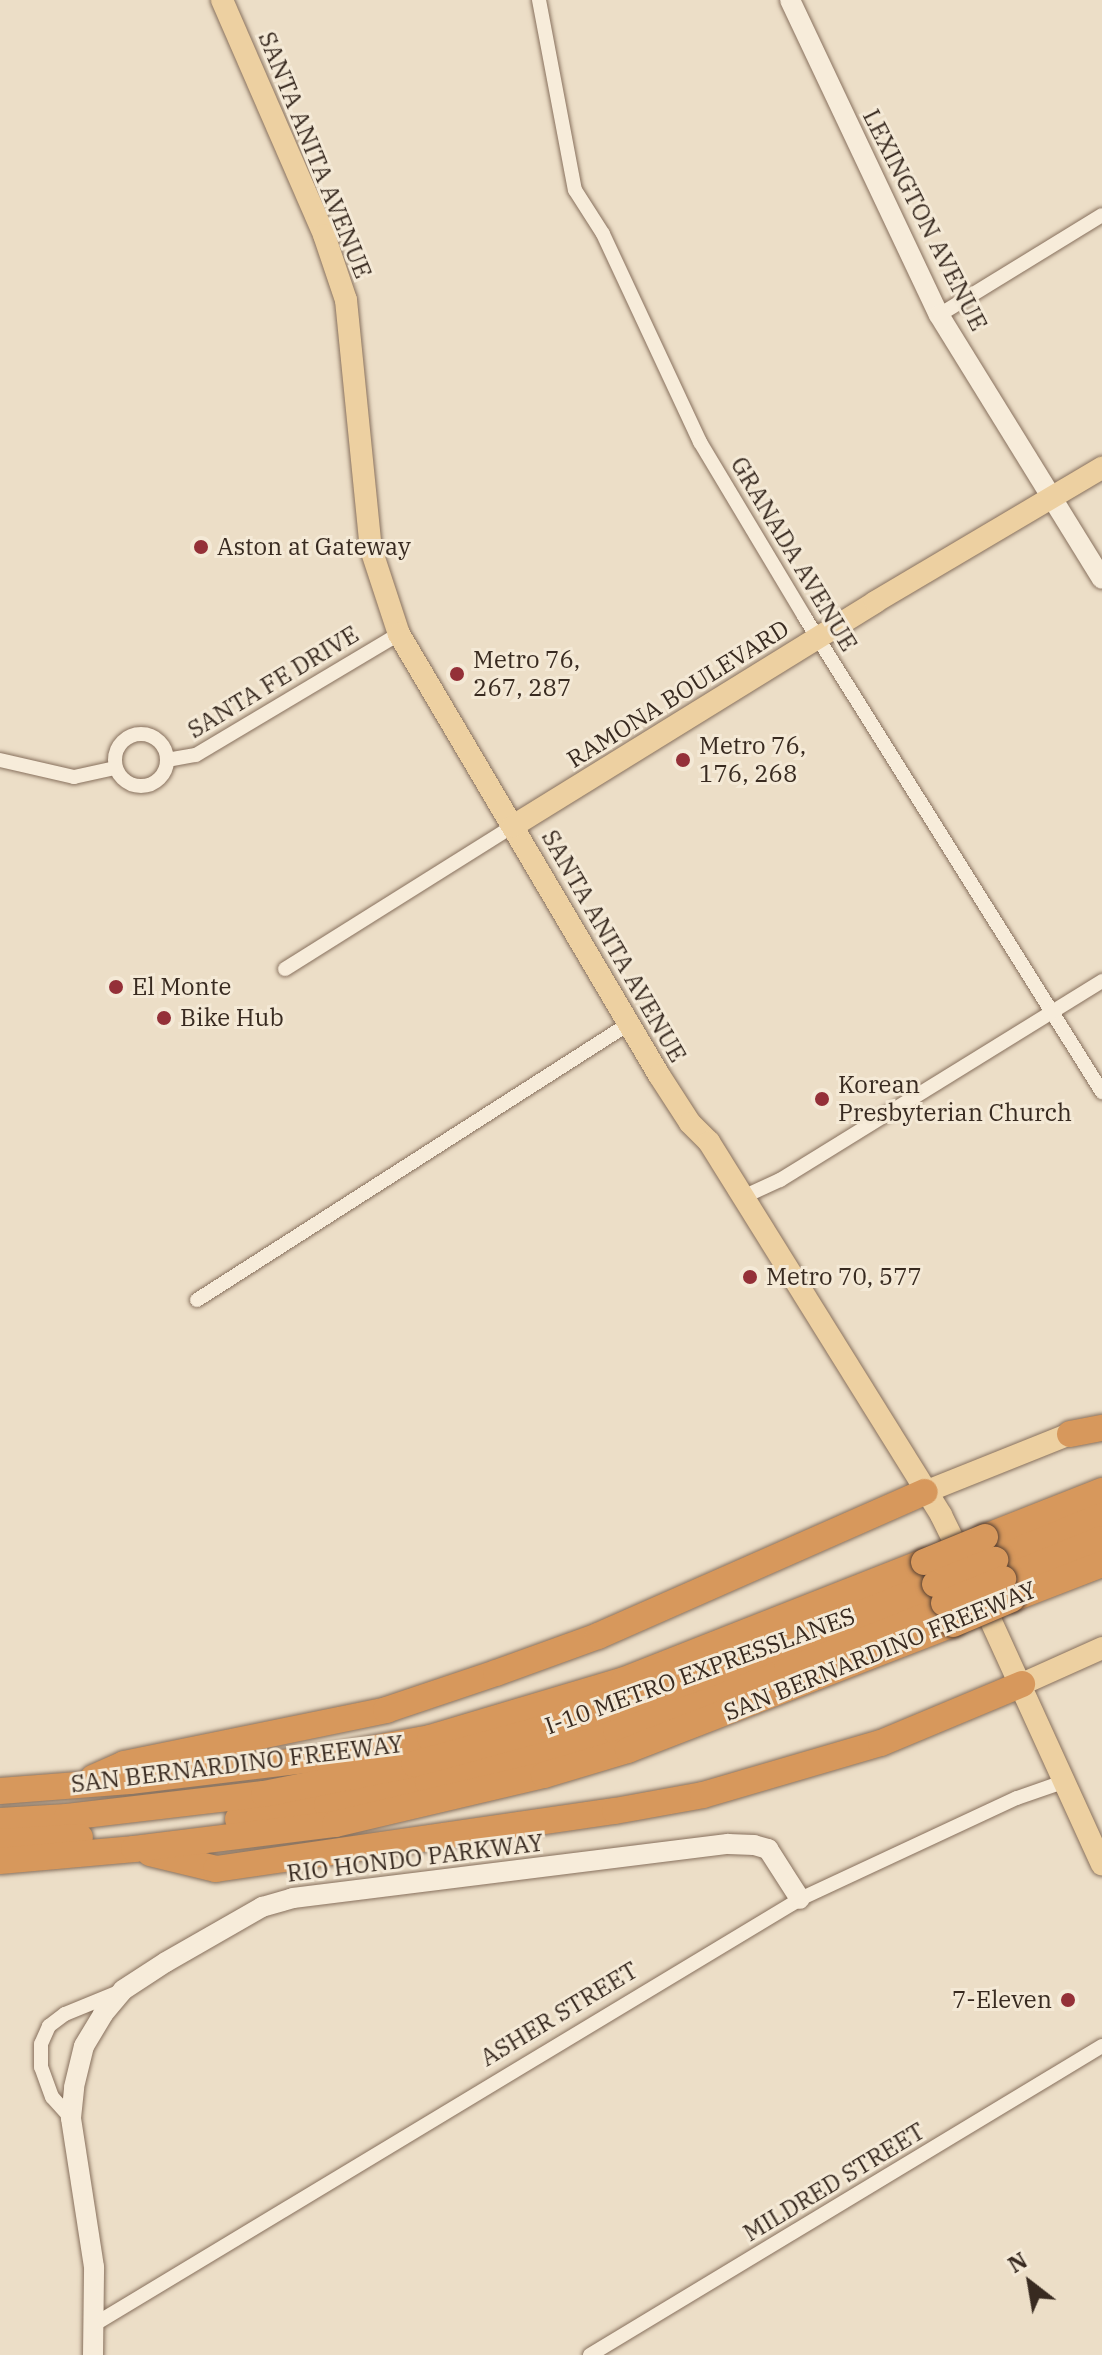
<!DOCTYPE html>
<style>
body{margin:0}
#map{position:relative;width:1102px;height:2355px;overflow:hidden;background:#ecdec7;font-family:"IBM Plex Serif",serif}
div>[style]{position:absolute}
.roads{filter:drop-shadow(0 0 2px #87705d) drop-shadow(0 0 2px #87705d)}
.street>*{height:14px;margin:-7px;padding:0 7px;transform-origin:7px;border-radius:7px;background:#f7ecda}
.street>.ring{margin:-7px;padding:0;box-sizing:content-box;background:none;border:14px solid #f7ecda;border-radius:50%}
.secondary>*{height:20px;margin:-10px;padding:0 10px;transform-origin:10px;border-radius:10px;background:#f7ecda}
.primary>*{height:22px;margin:-11px;padding:0 11px;transform-origin:11px;border-radius:11px;background:#edd0a1}
.highway>*{height:26px;margin:-13px;padding:0 13px;transform-origin:13px;border-radius:13px;background:#d7985c}
.bridges{filter:drop-shadow(0 0 2px #563f31) drop-shadow(0 0 2px #563f31)}
.highway-bridge>*{height:26px;margin:-13px;padding:0 13px;transform-origin:13px;border-radius:13px;background:#d7985c}
.dots>*{width:22px;height:22px;translate:-50% -50%;box-sizing:border-box;border:4px solid #f4e9d6;border-radius:50%}
span{translate:-50% -50%;white-space:nowrap;text-align:center;line-height:1.15;-webkit-text-stroke:6px #f4e9d6;paint-order:stroke}
.street-label{font-size:24px;color:#382a20}
.poi-label{font-size:24px;color:#382a20}
.left{translate:0 -50%;text-align:left}
.right{translate:-100% -50%;text-align:right}
.north{position:absolute;left:990px;top:2243px;width:80px;height:80px;-webkit-text-stroke:6px #f4e9d6;paint-order:stroke;rotate:329deg;font-size:22px;font-weight:700;line-height:32px;text-align:center;color:#382a20}
.north::after{content:'';display:block;margin:auto;width:28px;height:36px;background:#382a20;clip-path:polygon(50% 0,100% 100%,50% 72%,0 100%)}
</style>
<div id="map">
<div class="roads">
<div class="street">
<i style="left:539px;top:0;width:193px;rotate:79.3deg"></i>
<i style="left:575px;top:190px;width:52px;rotate:57.5deg"></i>
<i style="left:603px;top:234px;width:230px;rotate:65deg"></i>
<i style="left:700px;top:442px;width:203px;rotate:59.1deg"></i>
<i style="left:804px;top:616px;width:562px;rotate:57.95deg"></i>
<i style="left:939px;top:315px;width:191px;rotate:-31.5deg"></i>
<i class="ring" style="left:115px;top:734px;width:38px;height:38px"></i>
<i style="left:0;top:760px;width:76px;rotate:12.9deg"></i>
<i style="left:74px;top:777px;width:42px;rotate:-12.4deg"></i>
<i style="left:167px;top:760px;width:29px;rotate:-10deg"></i>
<i style="left:196px;top:755px;width:236px;rotate:-30.8deg"></i>
<i style="left:285px;top:969px;width:269px;rotate:-32.1deg"></i>
<i style="left:743px;top:1197px;width:41px;rotate:-24.7deg"></i>
<i style="left:780px;top:1180px;width:379px;rotate:-31.7deg"></i>
<i style="left:197px;top:1300px;width:514px;rotate:-32.61deg"></i>
<i style="left:71px;top:2118px;width:28px;rotate:-132deg"></i>
<i style="left:52px;top:2097px;width:32px;rotate:-110deg"></i>
<i style="left:41px;top:2067px;width:23px;rotate:-90deg"></i>
<i style="left:41px;top:2044px;width:20px;rotate:-66deg"></i>
<i style="left:49px;top:2026px;width:20px;rotate:-37deg"></i>
<i style="left:65px;top:2014px;width:58px;rotate:-22.2deg"></i>
<i style="left:95px;top:2324px;width:823px;rotate:-31.08deg"></i>
<i style="left:800px;top:1899px;width:239px;rotate:-25deg"></i>
<i style="left:1017px;top:1798px;width:52px;rotate:-19.1deg"></i>
<i style="left:590px;top:2355px;width:598px;rotate:-31.11deg"></i>
</div>
<div class="secondary">
<i style="left:790px;top:0;width:348px;rotate:64.7deg"></i>
<i style="left:939px;top:315px;width:310px;rotate:58.3deg"></i>
<i style="left:93px;top:2355px;width:88px;rotate:-89.3deg"></i>
<i style="left:94px;top:2267px;width:151px;rotate:-98.8deg"></i>
<i style="left:71px;top:2118px;width:31px;rotate:-84deg"></i>
<i style="left:74px;top:2087px;width:42px;rotate:-76.3deg"></i>
<i style="left:84px;top:2046px;width:37px;rotate:-59deg"></i>
<i style="left:103px;top:2014px;width:31px;rotate:-50deg"></i>
<i style="left:123px;top:1990px;width:51px;rotate:-33.1deg"></i>
<i style="left:166px;top:1962px;width:111px;rotate:-29.8deg"></i>
<i style="left:262px;top:1907px;width:32px;rotate:-16deg"></i>
<i style="left:293px;top:1898px;width:438px;rotate:-7.1deg"></i>
<i style="left:728px;top:1844px;width:26px;rotate:2deg"></i>
<i style="left:754px;top:1845px;width:15px;rotate:16deg"></i>
<i style="left:768px;top:1849px;width:59px;rotate:57.4deg"></i>
</div>
<div class="primary">
<i style="left:222px;top:0;width:256px;rotate:66.5deg"></i>
<i style="left:324px;top:235px;width:69px;rotate:71.3deg"></i>
<i style="left:346px;top:300px;width:250px;rotate:84.3deg"></i>
<i style="left:371px;top:549px;width:89px;rotate:71.8deg"></i>
<i style="left:399px;top:634px;width:512px;rotate:59.48deg"></i>
<i style="left:659px;top:1075px;width:57px;rotate:57.1deg"></i>
<i style="left:690px;top:1123px;width:27px;rotate:45deg"></i>
<i style="left:709px;top:1142px;width:439px;rotate:58.1deg"></i>
<i style="left:941px;top:1515px;width:52px;rotate:63.9deg"></i>
<i style="left:513px;top:826px;width:426px;rotate:-31.7deg"></i>
<i style="left:875px;top:602px;width:264px;rotate:-30.6deg"></i>
<i style="left:925px;top:1492px;width:156px;rotate:-21.8deg"></i>
<i style="left:980px;top:1597px;width:294px;rotate:65.5deg"></i>
<i style="left:1022px;top:1684px;width:88px;rotate:-24.2deg"></i>
</div>
<div class="highway">
<i style="left:1070px;top:1434px;width:33px;rotate:-11deg"></i>
<i style="left:985px;top:1537px;width:126px;rotate:-21.5deg"></i>
<i style="left:995px;top:1560px;width:116px;rotate:-22.4deg"></i>
<i style="left:1003px;top:1579px;width:107px;rotate:-22deg"></i>
<i style="left:1012px;top:1599px;width:97px;rotate:-21.3deg"></i>
<i style="left:93px;top:1778px;width:34px;rotate:-24deg"></i>
<i style="left:124px;top:1764px;width:268px;rotate:-11.6deg"></i>
<i style="left:386px;top:1710px;width:116px;rotate:-18.6deg"></i>
<i style="left:496px;top:1673px;width:109px;rotate:-19.9deg"></i>
<i style="left:598px;top:1636px;width:357px;rotate:-23.8deg"></i>
<i style="left:0;top:1791px;width:130px;rotate:-4.4deg"></i>
<i style="left:130px;top:1781px;width:193px;rotate:-6.8deg"></i>
<i style="left:322px;top:1758px;width:110px;rotate:-10.5deg"></i>
<i style="left:430px;top:1738px;width:202px;rotate:-16.6deg"></i>
<i style="left:624px;top:1680px;width:322px;rotate:-21.5deg"></i>
<i style="left:238px;top:1819px;width:90px;rotate:-8.9deg"></i>
<i style="left:327px;top:1805px;width:104px;rotate:-12.8deg"></i>
<i style="left:428px;top:1782px;width:195px;rotate:-15.2deg"></i>
<i style="left:616px;top:1731px;width:182px;rotate:-19.9deg"></i>
<i style="left:787px;top:1669px;width:170px;rotate:-22.8deg"></i>
<i style="left:0;top:1821px;width:67px;rotate:-3.4deg"></i>
<i style="left:67px;top:1817px;width:198px;rotate:-6.7deg"></i>
<i style="left:264px;top:1794px;width:153px;rotate:-11.3deg"></i>
<i style="left:414px;top:1764px;width:156px;rotate:-15.3deg"></i>
<i style="left:564px;top:1723px;width:141px;rotate:-18.6deg"></i>
<i style="left:698px;top:1678px;width:255px;rotate:-21.6deg"></i>
<i style="left:0;top:1842px;width:80px;rotate:-3.6deg"></i>
<i style="left:150px;top:1853px;width:68px;rotate:13.6deg"></i>
<i style="left:216px;top:1869px;width:403px;rotate:-8.3deg"></i>
<i style="left:615px;top:1811px;width:89px;rotate:-10.3deg"></i>
<i style="left:703px;top:1795px;width:185px;rotate:-16.3deg"></i>
<i style="left:881px;top:1743px;width:153px;rotate:-22.7deg"></i>
<i style="left:0;top:1861px;width:135px;rotate:-5.1deg"></i>
<i style="left:134px;top:1849px;width:203px;rotate:-7.1deg"></i>
<i style="left:335px;top:1824px;width:215px;rotate:-13.2deg"></i>
<i style="left:544px;top:1775px;width:88px;rotate:-16.6deg"></i>
<i style="left:628px;top:1750px;width:349px;rotate:-21.2deg"></i>
</div>
</div>
<div class="bridges">
<div class="highway-bridge">
<i style="left:924px;top:1562px;width:66px;rotate:-22.3deg"></i>
<i style="left:935px;top:1584px;width:65px;rotate:-21.8deg"></i>
<i style="left:944px;top:1603px;width:64px;rotate:-22.1deg"></i>
<i style="left:953px;top:1624px;width:64px;rotate:-23deg"></i>
</div>
</div>
<div class="dots">
<i style="left:201px;top:547px;background:#943038"></i>
<i style="left:457px;top:674px;background:#943038"></i>
<i style="left:683px;top:760px;background:#943038"></i>
<i style="left:116px;top:987px;background:#943038"></i>
<i style="left:164px;top:1018px;background:#943038"></i>
<i style="left:822px;top:1099px;background:#943038"></i>
<i style="left:750px;top:1277px;background:#943038"></i>
<i style="left:1068px;top:2000px;background:#943038"></i>
</div>
<div class="street-label">
<span style="left:315px;top:155px;rotate:68deg">SANTA ANITA AVENUE</span>
<span style="left:925px;top:220px;rotate:63deg">LEXINGTON AVENUE</span>
<span style="left:794px;top:554px;rotate:59deg">GRANADA AVENUE</span>
<span style="left:273px;top:682px;rotate:-31deg">SANTA FE DRIVE</span>
<span style="left:678px;top:694px;rotate:-32deg">RAMONA BOULEVARD</span>
<span style="left:614px;top:946px;rotate:60deg">SANTA ANITA AVENUE</span>
<span style="left:880px;top:1651px;rotate:-22deg">SAN BERNARDINO FREEWAY</span>
<span style="left:700px;top:1671px;rotate:-20deg">I-10 METRO EXPRESSLANES</span>
<span style="left:237px;top:1764px;rotate:-7deg">SAN BERNARDINO FREEWAY</span>
<span style="left:415px;top:1858px;rotate:-7deg">RIO HONDO PARKWAY</span>
<span style="left:559px;top:2014px;rotate:-31deg">ASHER STREET</span>
<span style="left:834px;top:2182px;rotate:-31deg">MILDRED STREET</span>
</div>
<div class="poi-label">
<span class="left" style="left:217px;top:547px">Aston at Gateway</span>
<span class="left" style="left:473px;top:674px">Metro 76,<br>267, 287</span>
<span class="left" style="left:699px;top:760px">Metro 76,<br>176, 268</span>
<span class="left" style="left:132px;top:987px">El Monte</span>
<span class="left" style="left:180px;top:1018px">Bike Hub</span>
<span class="left" style="left:838px;top:1099px">Korean<br>Presbyterian Church</span>
<span class="left" style="left:766px;top:1277px">Metro 70, 577</span>
<span class="right" style="left:1052px;top:2000px">7-Eleven</span>
</div>
<div class="north">N</div>
</div>
